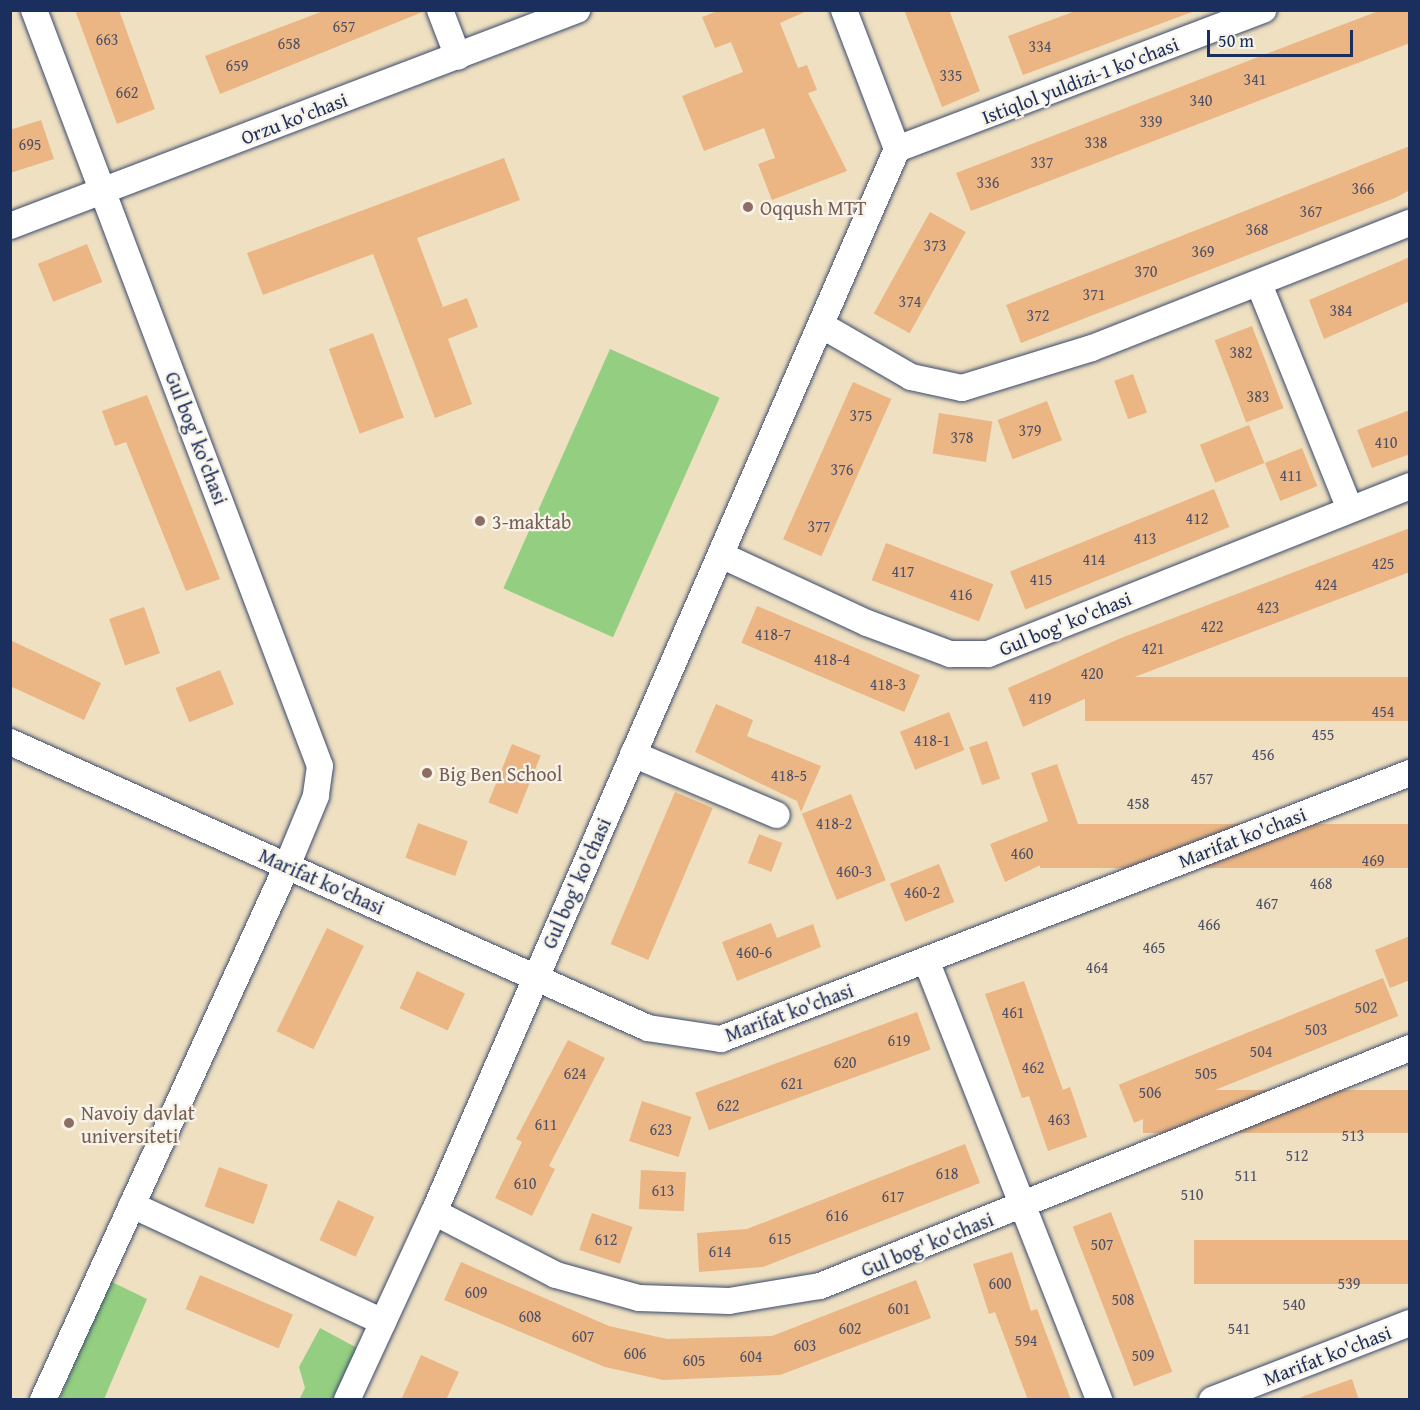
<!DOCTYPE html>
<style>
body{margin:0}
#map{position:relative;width:1420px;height:1410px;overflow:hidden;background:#efe0c1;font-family:"Gentium Book Plus",serif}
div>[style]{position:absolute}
.green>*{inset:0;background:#94ce81;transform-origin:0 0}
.building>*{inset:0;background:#ebb684;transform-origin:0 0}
.roads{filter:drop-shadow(0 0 2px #3b4a6d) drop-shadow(0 0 2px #3b4a6d)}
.minor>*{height:26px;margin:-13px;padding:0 13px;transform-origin:13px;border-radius:13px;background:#fff}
.dots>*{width:16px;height:16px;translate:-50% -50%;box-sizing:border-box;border:3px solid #f7f3e8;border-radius:50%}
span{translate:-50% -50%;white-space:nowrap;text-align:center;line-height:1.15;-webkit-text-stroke:4.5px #f7f3e8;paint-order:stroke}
.number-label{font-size:16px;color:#4f5168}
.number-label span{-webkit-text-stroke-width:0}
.street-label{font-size:20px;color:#1b2f5e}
.education-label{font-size:20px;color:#785e54}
.left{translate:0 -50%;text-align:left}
.frame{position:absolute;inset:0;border:12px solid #1b2f5e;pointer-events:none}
.scale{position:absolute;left:1207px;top:30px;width:146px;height:27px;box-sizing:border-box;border:3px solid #1b2f5e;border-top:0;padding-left:8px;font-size:18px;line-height:21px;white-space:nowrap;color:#1b2f5e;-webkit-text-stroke:4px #f7f3e8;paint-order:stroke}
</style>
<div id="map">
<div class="green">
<i style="left:610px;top:349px;width:120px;height:262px;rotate:24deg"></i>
<i style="clip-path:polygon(110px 1281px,147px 1299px,104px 1399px,59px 1400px)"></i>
<i style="clip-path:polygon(320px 1328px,359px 1349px,335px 1399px,299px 1400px,305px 1388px,299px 1367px)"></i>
</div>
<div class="building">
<i style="clip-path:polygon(75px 10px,119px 10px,155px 109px,117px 124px)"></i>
<i style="clip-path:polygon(326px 10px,425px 11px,220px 94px,205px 56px)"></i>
<i style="clip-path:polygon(720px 10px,809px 10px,780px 23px,798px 68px,807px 65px,817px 90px,808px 93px,847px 171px,772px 200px,758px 164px,775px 158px,764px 128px,704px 151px,682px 96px,743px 72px,731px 42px,715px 48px,702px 17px)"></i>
<i style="clip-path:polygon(904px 10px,949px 10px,980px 91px,942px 107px)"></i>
<i style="clip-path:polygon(1078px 10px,1192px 10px,1192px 12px,1023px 75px,1008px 36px)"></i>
<i style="clip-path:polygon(1381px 10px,1410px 10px,1410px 43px,971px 211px,956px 173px)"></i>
<i style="clip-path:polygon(41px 120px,54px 159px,10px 173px,10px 130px)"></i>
<i style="clip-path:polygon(1410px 146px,1410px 190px,1395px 198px,1021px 343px,1006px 305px)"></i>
<i style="clip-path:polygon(504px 158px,520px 200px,417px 238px,443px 307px,467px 298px,478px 327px,448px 339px,472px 404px,435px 418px,373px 254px,263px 295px,247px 253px)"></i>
<i style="left:930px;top:212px;width:41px;height:116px;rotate:29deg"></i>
<i style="left:87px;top:244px;width:41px;height:53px;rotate:68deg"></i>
<i style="clip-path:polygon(1410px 257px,1410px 301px,1324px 339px,1309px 300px)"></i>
<i style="left:1252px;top:326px;width:88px;height:40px;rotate:69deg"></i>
<i style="left:373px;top:333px;width:90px;height:47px;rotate:70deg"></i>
<i style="left:1133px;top:374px;width:41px;height:20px;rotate:70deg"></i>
<i style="left:853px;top:382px;width:42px;height:172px;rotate:24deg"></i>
<i style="clip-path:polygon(147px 395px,220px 579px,186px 591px,126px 442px,115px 446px,102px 411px)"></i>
<i style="left:1047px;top:401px;width:42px;height:53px;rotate:69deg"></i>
<i style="clip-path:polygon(1410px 410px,1410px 454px,1372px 468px,1357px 430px)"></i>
<i style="left:939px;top:413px;width:54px;height:41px;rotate:9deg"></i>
<i style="left:1249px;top:425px;width:41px;height:53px;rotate:68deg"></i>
<i style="left:1302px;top:448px;width:41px;height:40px;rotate:68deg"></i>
<i style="left:1214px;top:489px;width:41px;height:220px;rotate:68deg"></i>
<i style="clip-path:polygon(1410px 528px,1410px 572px,1124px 681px,1023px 727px,1008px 688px,1121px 638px)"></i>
<i style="left:886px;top:543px;width:115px;height:40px;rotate:21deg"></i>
<i style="left:757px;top:606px;width:177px;height:40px;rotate:23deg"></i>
<i style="left:144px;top:607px;width:49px;height:37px;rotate:71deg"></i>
<i style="clip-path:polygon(10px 640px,101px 683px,84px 720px,10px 686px)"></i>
<i style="left:220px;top:670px;width:37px;height:48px;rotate:68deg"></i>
<i style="left:1410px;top:677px;width:44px;height:325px;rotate:90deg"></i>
<i style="clip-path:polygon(716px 704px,753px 720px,747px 736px,821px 766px,801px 812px,797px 801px,695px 752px)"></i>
<i style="left:949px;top:712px;width:41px;height:53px;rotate:68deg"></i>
<i style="left:987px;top:741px;width:40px;height:19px;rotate:71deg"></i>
<i style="left:512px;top:744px;width:31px;height:63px;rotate:22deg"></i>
<i style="clip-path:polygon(1057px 764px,1085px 844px,1005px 882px,990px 844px,1048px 821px,1031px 773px)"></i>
<i style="left:675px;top:792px;width:41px;height:165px;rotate:23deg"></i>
<i style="left:851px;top:794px;width:93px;height:53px;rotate:68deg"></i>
<i style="left:418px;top:823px;width:53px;height:37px;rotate:20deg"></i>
<i style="left:1410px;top:824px;width:44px;height:370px;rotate:90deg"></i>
<i style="left:759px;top:834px;width:25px;height:31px;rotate:21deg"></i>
<i style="left:939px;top:864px;width:41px;height:53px;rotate:68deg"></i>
<i style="clip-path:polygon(771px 923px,777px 938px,813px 924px,821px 947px,737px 981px,722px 942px)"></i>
<i style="left:327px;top:928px;width:41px;height:115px;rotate:26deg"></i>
<i style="clip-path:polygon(1410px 936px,1410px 980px,1390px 988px,1375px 950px)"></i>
<i style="left:417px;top:971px;width:53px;height:41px;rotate:25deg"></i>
<i style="left:1383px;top:978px;width:41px;height:285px;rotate:68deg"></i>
<i style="clip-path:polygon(1024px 981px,1063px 1090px,1070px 1087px,1087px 1137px,1048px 1151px,1029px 1096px,1022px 1098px,985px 994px)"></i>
<i style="left:917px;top:1012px;width:40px;height:236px;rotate:70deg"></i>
<i style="clip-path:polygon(568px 1040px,605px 1058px,549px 1166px,555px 1169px,532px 1216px,495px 1198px,522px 1142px,516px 1139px)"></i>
<i style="left:1410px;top:1090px;width:43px;height:267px;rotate:90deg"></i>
<i style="left:642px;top:1101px;width:52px;height:42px;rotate:18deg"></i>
<i style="clip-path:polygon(965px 1144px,980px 1183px,763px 1267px,699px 1272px,697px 1233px,747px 1229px)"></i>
<i style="left:219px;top:1167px;width:52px;height:42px;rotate:20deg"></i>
<i style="left:641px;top:1170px;width:45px;height:39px;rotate:3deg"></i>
<i style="left:338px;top:1200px;width:40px;height:44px;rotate:25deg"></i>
<i style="left:1111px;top:1212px;width:171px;height:41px;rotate:69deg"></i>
<i style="left:592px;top:1213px;width:43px;height:39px;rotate:19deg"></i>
<i style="left:1410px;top:1240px;width:44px;height:216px;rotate:90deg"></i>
<i style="clip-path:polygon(1012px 1252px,1031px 1311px,1037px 1309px,1071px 1400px,1028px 1400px,995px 1312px,989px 1314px,973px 1264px)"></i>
<i style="clip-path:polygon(461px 1262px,609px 1326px,667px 1339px,772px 1336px,916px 1280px,931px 1318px,780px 1375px,663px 1380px,605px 1367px,444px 1300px)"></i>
<i style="left:200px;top:1275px;width:101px;height:37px;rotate:23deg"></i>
<i style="clip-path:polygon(421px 1355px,459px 1372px,446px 1400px,401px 1400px)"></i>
<i style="clip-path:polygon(1352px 1379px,1359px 1400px,1301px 1400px,1301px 1397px)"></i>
</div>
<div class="roads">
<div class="minor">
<i style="left:34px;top:10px;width:808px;rotate:69.28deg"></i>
<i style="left:320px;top:766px;width:30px;rotate:98deg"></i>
<i style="left:316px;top:796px;width:76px;rotate:112.5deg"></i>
<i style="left:287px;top:866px;width:587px;rotate:114.56deg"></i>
<i style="left:440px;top:10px;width:50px;rotate:69deg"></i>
<i style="left:897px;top:149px;width:392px;rotate:-20.8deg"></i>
<i style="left:10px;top:226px;width:607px;rotate:-20.85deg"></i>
<i style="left:1259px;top:284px;width:243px;rotate:68deg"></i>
<i style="left:821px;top:325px;width:104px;rotate:30deg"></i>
<i style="left:911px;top:377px;width:52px;rotate:12.2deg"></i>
<i style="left:962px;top:388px;width:136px;rotate:-17.1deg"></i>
<i style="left:1092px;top:348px;width:342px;rotate:-21.5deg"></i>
<i style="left:721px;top:555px;width:161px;rotate:25deg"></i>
<i style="left:867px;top:623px;width:89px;rotate:20.5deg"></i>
<i style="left:950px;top:654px;width:38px"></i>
<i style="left:988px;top:654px;width:454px;rotate:-21.7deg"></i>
<i style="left:10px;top:742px;width:699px;rotate:24.15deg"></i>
<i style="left:648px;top:1028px;width:74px;rotate:8.6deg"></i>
<i style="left:721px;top:1039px;width:739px;rotate:-21.11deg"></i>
<i style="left:633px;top:754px;width:156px;rotate:23deg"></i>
<i style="left:926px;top:960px;width:473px;rotate:68.5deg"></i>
<i style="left:132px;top:1205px;width:277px;rotate:25deg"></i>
<i style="left:434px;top:1212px;width:137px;rotate:27.3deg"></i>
<i style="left:556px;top:1275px;width:86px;rotate:15.5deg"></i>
<i style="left:639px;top:1298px;width:90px;rotate:1.9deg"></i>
<i style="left:729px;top:1301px;width:92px;rotate:-9.4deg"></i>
<i style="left:820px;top:1286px;width:636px;rotate:-21.97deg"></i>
<i style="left:347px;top:1400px;width:207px;rotate:-65.2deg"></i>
<i style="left:434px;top:1212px;width:1159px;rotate:-66.46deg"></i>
<i style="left:897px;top:149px;width:149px;rotate:-110.9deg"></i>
<i style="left:1212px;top:1400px;width:212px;rotate:-21.3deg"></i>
</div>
</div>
<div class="dots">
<i style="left:748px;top:207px;background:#8d6e63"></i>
<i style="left:480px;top:521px;background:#8d6e63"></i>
<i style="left:427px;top:773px;background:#8d6e63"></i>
<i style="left:69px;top:1123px;background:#8d6e63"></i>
</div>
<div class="number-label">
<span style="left:344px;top:26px">657</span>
<span style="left:107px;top:39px">663</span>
<span style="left:289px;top:43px">658</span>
<span style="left:1040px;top:46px">334</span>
<span style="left:237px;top:65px">659</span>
<span style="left:951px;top:75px">335</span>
<span style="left:1255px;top:79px">341</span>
<span style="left:127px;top:92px">662</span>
<span style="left:1201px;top:100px">340</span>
<span style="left:1151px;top:121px">339</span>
<span style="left:1096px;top:142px">338</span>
<span style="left:30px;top:144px">695</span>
<span style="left:1042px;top:162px">337</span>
<span style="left:988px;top:182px">336</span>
<span style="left:1363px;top:188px">366</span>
<span style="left:1311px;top:211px">367</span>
<span style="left:1257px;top:229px">368</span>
<span style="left:935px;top:245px">373</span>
<span style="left:1203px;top:251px">369</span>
<span style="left:1146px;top:271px">370</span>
<span style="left:1094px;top:294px">371</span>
<span style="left:910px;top:301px">374</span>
<span style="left:1341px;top:310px">384</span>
<span style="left:1038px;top:315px">372</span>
<span style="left:1241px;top:352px">382</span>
<span style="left:1258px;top:396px">383</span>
<span style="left:861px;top:415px">375</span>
<span style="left:1030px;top:430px">379</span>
<span style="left:962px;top:437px">378</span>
<span style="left:1386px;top:442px">410</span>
<span style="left:842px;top:469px">376</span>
<span style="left:1291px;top:475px">411</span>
<span style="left:1197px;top:518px">412</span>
<span style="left:819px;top:526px">377</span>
<span style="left:1145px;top:538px">413</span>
<span style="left:1094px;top:559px">414</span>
<span style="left:1383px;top:563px">425</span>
<span style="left:903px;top:571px">417</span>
<span style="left:1041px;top:579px">415</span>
<span style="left:1326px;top:584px">424</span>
<span style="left:961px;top:594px">416</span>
<span style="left:1268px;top:607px">423</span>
<span style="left:1212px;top:626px">422</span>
<span style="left:773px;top:634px">418-7</span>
<span style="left:1153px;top:648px">421</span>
<span style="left:832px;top:659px">418-4</span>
<span style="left:1092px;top:673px">420</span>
<span style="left:888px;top:684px">418-3</span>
<span style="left:1040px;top:698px">419</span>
<span style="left:1383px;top:711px">454</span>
<span style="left:1323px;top:734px">455</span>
<span style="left:932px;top:740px">418-1</span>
<span style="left:1263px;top:754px">456</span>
<span style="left:789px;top:775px">418-5</span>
<span style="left:1202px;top:778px">457</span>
<span style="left:1138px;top:803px">458</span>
<span style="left:834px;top:823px">418-2</span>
<span style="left:1022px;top:853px">460</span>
<span style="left:1373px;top:860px">469</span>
<span style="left:854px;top:871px">460-3</span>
<span style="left:1321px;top:883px">468</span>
<span style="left:922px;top:892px">460-2</span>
<span style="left:1267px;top:903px">467</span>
<span style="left:1209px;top:924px">466</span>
<span style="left:1154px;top:947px">465</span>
<span style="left:754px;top:952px">460-6</span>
<span style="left:1097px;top:967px">464</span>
<span style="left:1366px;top:1007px">502</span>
<span style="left:1013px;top:1012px">461</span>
<span style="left:1316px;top:1029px">503</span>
<span style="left:899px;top:1040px">619</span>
<span style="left:1261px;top:1051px">504</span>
<span style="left:845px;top:1062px">620</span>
<span style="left:1033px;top:1067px">462</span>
<span style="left:575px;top:1073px">624</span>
<span style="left:1206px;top:1073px">505</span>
<span style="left:792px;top:1083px">621</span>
<span style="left:1150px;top:1092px">506</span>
<span style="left:728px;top:1105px">622</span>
<span style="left:1059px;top:1119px">463</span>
<span style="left:546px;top:1124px">611</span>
<span style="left:661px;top:1129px">623</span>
<span style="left:1353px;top:1135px">513</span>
<span style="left:1297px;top:1155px">512</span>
<span style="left:947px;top:1173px">618</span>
<span style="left:1246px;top:1175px">511</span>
<span style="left:525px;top:1183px">610</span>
<span style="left:663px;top:1190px">613</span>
<span style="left:1192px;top:1194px">510</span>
<span style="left:893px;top:1196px">617</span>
<span style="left:837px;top:1215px">616</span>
<span style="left:780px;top:1238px">615</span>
<span style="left:606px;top:1239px">612</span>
<span style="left:1102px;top:1244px">507</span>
<span style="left:720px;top:1251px">614</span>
<span style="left:1000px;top:1283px">600</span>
<span style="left:1349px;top:1283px">539</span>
<span style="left:476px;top:1292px">609</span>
<span style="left:1123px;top:1299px">508</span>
<span style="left:1294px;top:1304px">540</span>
<span style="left:899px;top:1308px">601</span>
<span style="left:530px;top:1316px">608</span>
<span style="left:850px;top:1328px">602</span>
<span style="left:1239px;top:1328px">541</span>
<span style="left:583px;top:1336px">607</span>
<span style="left:1026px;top:1340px">594</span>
<span style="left:805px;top:1345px">603</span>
<span style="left:635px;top:1353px">606</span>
<span style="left:1143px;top:1355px">509</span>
<span style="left:751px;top:1356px">604</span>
<span style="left:694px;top:1360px">605</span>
</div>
<div class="street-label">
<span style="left:1080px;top:80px;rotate:-21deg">Istiqlol yuldizi-1 ko'chasi</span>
<span style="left:294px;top:118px;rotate:-21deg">Orzu ko'chasi</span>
<span style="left:197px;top:438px;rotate:69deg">Gul bog' ko'chasi</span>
<span style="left:1065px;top:623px;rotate:-22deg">Gul bog' ko'chasi</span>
<span style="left:1242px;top:837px;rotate:-21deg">Marifat ko'chasi</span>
<span style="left:322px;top:881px;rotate:24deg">Marifat ko'chasi</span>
<span style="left:576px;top:883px;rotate:-66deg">Gul bog' ko'chasi</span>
<span style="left:789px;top:1012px;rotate:-20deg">Marifat ko'chasi</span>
<span style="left:927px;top:1244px;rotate:-22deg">Gul bog' ko'chasi</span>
<span style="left:1327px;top:1355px;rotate:-21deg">Marifat ko'chasi</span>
</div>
<div class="education-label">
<span class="left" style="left:760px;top:207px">Oqqush MTT</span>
<span class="left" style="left:492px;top:521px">3-maktab</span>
<span class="left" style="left:439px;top:773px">Big Ben School</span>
<span class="left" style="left:81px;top:1124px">Navoiy davlat<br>universiteti</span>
</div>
<div class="frame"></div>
<div class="scale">50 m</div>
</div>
